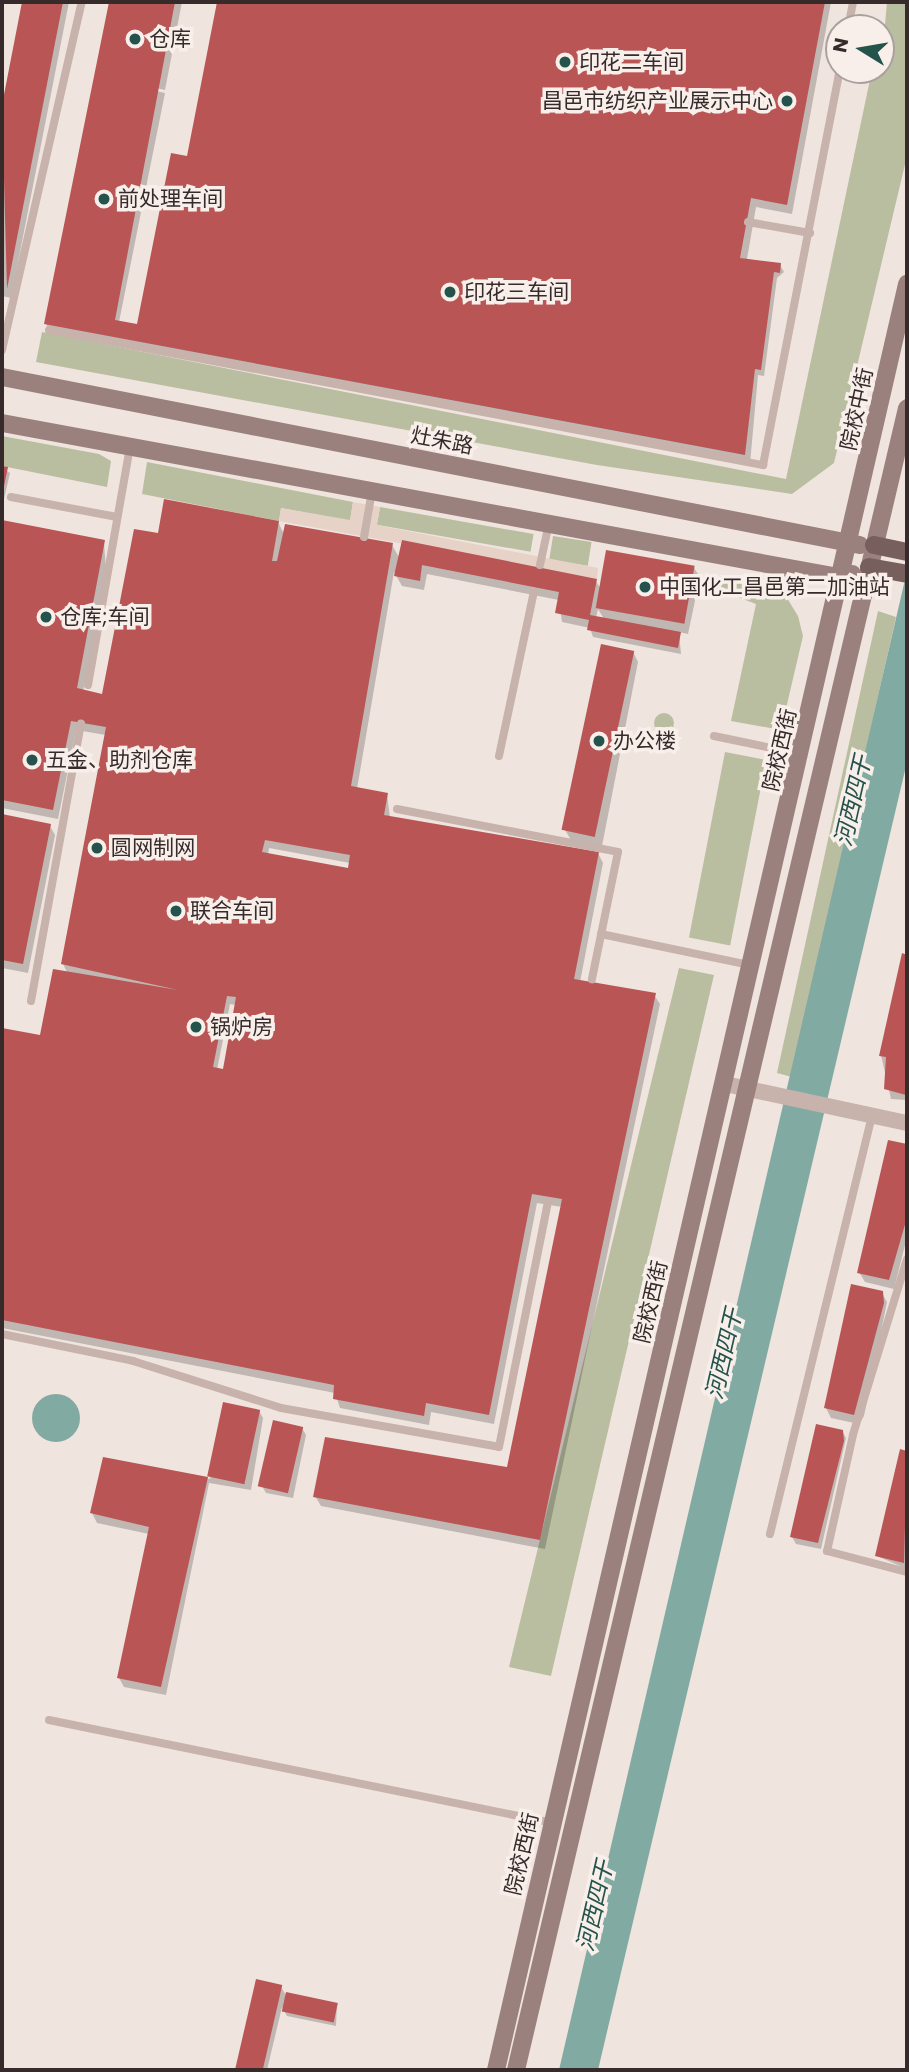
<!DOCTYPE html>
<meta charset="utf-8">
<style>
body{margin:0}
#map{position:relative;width:909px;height:2072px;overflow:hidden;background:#f0e4df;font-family:Poppins,"Noto Sans SC",sans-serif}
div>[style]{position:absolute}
.green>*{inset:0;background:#babea0;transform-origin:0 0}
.round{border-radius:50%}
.plaza>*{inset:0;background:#e6d2c7}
.water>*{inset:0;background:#81aaa2}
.shadow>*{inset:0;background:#0003}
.building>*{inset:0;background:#b95554;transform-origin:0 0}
.lane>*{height:8px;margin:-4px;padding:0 4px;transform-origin:4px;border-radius:4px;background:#c7b2ac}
.street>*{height:16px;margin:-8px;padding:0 8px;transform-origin:8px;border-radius:8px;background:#c7b2ac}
.secondary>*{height:18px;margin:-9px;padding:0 9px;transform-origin:9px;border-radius:9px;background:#9b817d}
.primary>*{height:18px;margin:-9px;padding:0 9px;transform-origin:9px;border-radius:9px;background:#765f5d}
.dots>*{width:19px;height:19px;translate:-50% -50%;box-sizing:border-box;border:4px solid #f8efeb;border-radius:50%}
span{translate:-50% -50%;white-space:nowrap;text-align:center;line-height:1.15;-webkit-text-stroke:7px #f8efeb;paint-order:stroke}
.poi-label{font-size:21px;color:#362b2a}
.left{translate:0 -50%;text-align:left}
.right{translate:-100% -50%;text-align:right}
.street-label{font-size:21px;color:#362b2a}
.water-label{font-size:23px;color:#24534b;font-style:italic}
.frame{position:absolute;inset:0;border:4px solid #362b2a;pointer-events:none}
.north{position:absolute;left:825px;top:14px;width:70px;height:70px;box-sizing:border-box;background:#f8efeb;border:2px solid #aaa19e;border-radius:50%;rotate:281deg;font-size:19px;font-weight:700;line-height:28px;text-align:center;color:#362b2a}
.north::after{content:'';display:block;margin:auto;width:24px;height:32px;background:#24534b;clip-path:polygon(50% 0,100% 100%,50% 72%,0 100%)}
</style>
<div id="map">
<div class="green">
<i style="clip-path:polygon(887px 2px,907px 2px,907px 156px,834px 463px,792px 494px,597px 465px,36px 362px,42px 332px,786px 479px,872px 70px,881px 70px)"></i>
<i style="clip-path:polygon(2px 436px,99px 454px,111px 461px,107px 487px,2px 466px)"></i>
<i style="clip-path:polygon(147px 462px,353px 502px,350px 521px,281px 508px,279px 521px,142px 494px)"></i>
<i style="left:380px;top:507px;width:156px;height:18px;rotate:10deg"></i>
<i style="left:553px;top:536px;width:39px;height:24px;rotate:9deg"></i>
<i style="clip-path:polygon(719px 576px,757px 581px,787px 598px,798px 616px,803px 636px,781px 730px,731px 721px,756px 604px,717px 589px)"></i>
<i style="clip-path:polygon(878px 611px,896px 617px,792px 1077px,777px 1073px)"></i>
<i class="round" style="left:654px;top:713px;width:20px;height:20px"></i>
<i style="left:725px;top:752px;width:42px;height:189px;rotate:11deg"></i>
<i style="clip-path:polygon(679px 968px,714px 975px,551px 1676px,509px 1667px)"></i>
</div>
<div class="plaza">
<i style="clip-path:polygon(353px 502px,380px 507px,377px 525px,598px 568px,597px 579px,279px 521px,281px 508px,350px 520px)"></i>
</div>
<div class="water">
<i style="clip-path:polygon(907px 571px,907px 762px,598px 2070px,559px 2070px)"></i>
<i class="round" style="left:32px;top:1394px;width:48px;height:48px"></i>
</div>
<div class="shadow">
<i style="clip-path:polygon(24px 2px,69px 2px,11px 298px,2px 296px,2px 114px)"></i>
<i style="clip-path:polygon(111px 2px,182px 2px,165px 90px,96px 74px)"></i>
<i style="clip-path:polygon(219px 2px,831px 2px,792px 214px,756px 207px,747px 259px,780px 265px,784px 272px,777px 278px,764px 376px,758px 375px,750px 464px,52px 333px,46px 324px,95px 78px,165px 93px,119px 322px,141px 326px,189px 158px)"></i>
<i style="clip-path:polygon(2px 468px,10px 473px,2px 508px)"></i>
<i style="clip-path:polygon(evenodd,2px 522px,104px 542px,106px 571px,83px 692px,103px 696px,160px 535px,278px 522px,284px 534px,392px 545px,400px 559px,595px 580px,601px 589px,694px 568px,700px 577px,688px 634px,679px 632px,681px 654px,593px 637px,590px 628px,562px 622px,559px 600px,427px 574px,424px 590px,402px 586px,394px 572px,357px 789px,387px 794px,390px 818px,598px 853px,603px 863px,580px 982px,654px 995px,660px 1004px,545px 1549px,321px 1506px,315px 1496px,509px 1469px,562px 1207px,537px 1203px,494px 1424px,431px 1412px,429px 1425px,340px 1408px,335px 1393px,2px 1328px,2px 1030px,41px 1037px,68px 974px,63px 964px,106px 735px,76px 730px,58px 819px,2px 808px,2px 522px,598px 609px,604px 619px,596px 618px,598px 609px,2px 522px,269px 848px,350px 863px,350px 869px,268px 855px,269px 848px,2px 522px,230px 1004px,236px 1005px,224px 1071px,217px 1070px,230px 1004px)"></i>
<i style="clip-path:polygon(633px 652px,638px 662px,602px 846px,571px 840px,565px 830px)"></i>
<i style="clip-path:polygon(2px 816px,50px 826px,55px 835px,28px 973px,2px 968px)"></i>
<i style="clip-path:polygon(907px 945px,907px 1100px,891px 1099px,881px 1055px)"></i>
<i style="clip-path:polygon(890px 1142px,907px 1146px,907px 1237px,894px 1289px,865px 1282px,859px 1272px)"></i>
<i style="clip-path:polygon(881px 1292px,887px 1302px,864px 1416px,859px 1424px,831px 1418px,826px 1408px)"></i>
<i style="clip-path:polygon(225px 1404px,259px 1411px,263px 1418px,251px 1490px,209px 1483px,166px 1695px,124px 1687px,119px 1678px,149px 1534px,97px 1523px,92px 1513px,105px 1459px,210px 1479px)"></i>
<i style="clip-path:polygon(302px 1428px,306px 1435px,293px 1498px,266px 1493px,262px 1486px)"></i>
<i style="clip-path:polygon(842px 1431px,846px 1438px,821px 1549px,796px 1544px,792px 1537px)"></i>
<i style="clip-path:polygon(902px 1451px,907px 1452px,907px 1569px,877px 1556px)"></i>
<i style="clip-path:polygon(258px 1981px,281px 1987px,287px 1997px,337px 2004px,336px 2026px,287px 2016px,282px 2007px,267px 2070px,237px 2070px)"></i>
</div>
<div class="building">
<i style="clip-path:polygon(22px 2px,63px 2px,7px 289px,2px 105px)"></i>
<i style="clip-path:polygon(109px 2px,175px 2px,115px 320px,137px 324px,171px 153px,187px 156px,217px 2px,825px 2px,787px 205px,751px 198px,740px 258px,781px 263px,780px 273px,774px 272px,761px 370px,755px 369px,745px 455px,44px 324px)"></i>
<i style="clip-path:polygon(2px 466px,8px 467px,3px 491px,2px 491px)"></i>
<i style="clip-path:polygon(evenodd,164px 499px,279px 521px,272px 561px,277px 561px,285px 524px,393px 543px,351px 786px,388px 793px,384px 815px,599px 852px,574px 979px,656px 993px,540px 1540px,313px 1497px,325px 1437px,507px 1467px,562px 1199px,532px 1194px,489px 1415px,426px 1403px,424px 1416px,333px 1399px,334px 1385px,2px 1320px,2px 1028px,40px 1035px,53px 969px,178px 990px,61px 964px,106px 727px,71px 721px,53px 810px,2px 800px,2px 520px,105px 540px,77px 688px,102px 694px,134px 529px,158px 533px,164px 499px,265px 840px,350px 855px,348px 868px,262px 852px,265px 840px,164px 499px,227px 996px,236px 997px,223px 1069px,213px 1067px,227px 996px)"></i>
<i style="clip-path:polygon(402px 540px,597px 579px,590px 615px,681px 632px,678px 648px,587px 630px,589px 620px,555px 613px,559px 592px,422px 565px,420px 581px,394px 576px)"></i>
<i style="left:606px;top:550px;width:90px;height:59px;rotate:10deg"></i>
<i style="left:601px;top:644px;width:34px;height:190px;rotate:12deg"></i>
<i style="clip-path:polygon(2px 814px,51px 824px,23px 964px,2px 960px)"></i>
<i style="clip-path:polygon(902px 953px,907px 955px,906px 1095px,884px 1089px,886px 1057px,879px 1056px)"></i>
<i style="clip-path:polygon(888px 1140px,907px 1144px,906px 1221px,889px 1280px,857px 1273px)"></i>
<i style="clip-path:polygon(851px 1284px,883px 1291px,884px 1303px,854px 1415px,824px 1408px)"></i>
<i style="left:223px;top:1402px;width:38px;height:76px;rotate:12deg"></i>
<i style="left:273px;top:1420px;width:31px;height:68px;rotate:13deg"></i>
<i style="clip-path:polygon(816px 1424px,843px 1430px,844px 1441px,818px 1543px,790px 1537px)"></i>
<i style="clip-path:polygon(900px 1449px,907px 1451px,904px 1563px,875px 1556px)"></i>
<i style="clip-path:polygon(103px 1457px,208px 1477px,161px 1687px,117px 1678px,149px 1527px,90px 1513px)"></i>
<i style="left:256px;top:1979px;width:27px;height:93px;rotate:13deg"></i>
<i style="left:286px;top:1992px;width:53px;height:20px;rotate:12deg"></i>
</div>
<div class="lane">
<i style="left:848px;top:28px;width:26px;rotate:-79deg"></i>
<i style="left:748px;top:222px;width:63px;rotate:10.1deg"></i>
<i style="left:49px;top:330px;width:727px;rotate:10.71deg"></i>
<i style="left:763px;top:465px;width:402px;rotate:-79deg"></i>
<i style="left:2px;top:350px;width:357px;rotate:-77.1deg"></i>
<i style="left:11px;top:497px;width:108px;rotate:10.7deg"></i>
<i style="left:364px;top:537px;width:47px;rotate:-80.1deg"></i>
<i style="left:540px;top:565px;width:43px;rotate:-77.9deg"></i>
<i style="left:88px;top:685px;width:242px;rotate:-80deg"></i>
<i style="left:714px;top:736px;width:88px;rotate:11.8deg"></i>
<i style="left:499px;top:756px;width:168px;rotate:-78deg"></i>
<i style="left:397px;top:809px;width:225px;rotate:11deg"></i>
<i style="left:618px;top:852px;width:130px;rotate:101.6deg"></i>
<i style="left:601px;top:934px;width:151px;rotate:11.8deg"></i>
<i style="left:31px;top:1001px;width:282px;rotate:-79.8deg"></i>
<i style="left:907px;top:1259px;width:184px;rotate:107.1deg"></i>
<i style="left:853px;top:1435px;width:119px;rotate:102.6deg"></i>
<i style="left:827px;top:1551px;width:83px;rotate:14.7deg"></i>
<i style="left:2px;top:1334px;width:134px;rotate:11.6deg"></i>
<i style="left:133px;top:1361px;width:155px;rotate:17.6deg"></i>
<i style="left:281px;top:1408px;width:221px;rotate:10.1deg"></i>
<i style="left:499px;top:1447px;width:251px;rotate:-78.7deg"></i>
<i style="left:770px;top:1534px;width:430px;rotate:-76.3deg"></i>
<i style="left:49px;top:1720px;width:514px;rotate:11.55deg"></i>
</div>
<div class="street">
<i style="left:725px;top:1084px;width:186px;rotate:12.1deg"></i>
</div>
<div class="secondary">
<i style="left:2px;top:377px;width:874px;rotate:11.08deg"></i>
<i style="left:2px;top:423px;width:855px;rotate:10.44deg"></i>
<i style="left:843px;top:578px;width:10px;rotate:-24deg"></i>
<i style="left:496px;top:2070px;width:1833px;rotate:-77.04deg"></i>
<i style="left:516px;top:2070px;width:1707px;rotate:-76.76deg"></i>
</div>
<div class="primary">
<i style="left:874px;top:545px;width:34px;rotate:12deg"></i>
<i style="left:869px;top:567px;width:39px;rotate:10deg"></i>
</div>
<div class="dots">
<i style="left:135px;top:39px;background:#24534b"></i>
<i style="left:565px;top:62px;background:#24534b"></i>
<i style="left:787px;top:101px;background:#24534b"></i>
<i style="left:104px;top:199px;background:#24534b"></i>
<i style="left:450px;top:292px;background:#24534b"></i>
<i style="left:645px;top:587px;background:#24534b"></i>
<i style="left:46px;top:617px;background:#24534b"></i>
<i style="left:599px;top:741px;background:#24534b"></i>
<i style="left:32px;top:760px;background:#24534b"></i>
<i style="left:97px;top:848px;background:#24534b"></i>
<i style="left:176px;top:911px;background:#24534b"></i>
<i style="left:196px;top:1027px;background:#24534b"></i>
</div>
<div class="poi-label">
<span class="left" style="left:149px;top:39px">仓库</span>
<span class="left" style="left:579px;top:62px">印花二车间</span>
<span class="right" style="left:773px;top:101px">昌邑市纺织产业展示中心</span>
<span class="left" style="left:118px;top:199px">前处理车间</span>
<span class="left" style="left:464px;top:292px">印花三车间</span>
<span class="left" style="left:659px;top:587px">中国化工昌邑第二加油站</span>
<span class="left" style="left:60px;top:617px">仓库;车间</span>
<span class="left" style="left:613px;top:741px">办公楼</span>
<span class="left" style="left:46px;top:760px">五金、助剂仓库</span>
<span class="left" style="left:111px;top:848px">圆网制网</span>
<span class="left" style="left:190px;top:911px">联合车间</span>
<span class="left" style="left:210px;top:1027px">锅炉房</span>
</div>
<div class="street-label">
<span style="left:857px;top:409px;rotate:-78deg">院校中街</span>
<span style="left:442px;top:441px;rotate:11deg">灶朱路</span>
<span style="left:780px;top:750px;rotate:-77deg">院校西街</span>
<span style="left:651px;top:1302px;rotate:-77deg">院校西街</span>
<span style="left:522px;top:1854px;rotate:-77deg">院校西街</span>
</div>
<div class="water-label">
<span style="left:853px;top:801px;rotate:-77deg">河西四干</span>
<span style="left:724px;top:1354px;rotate:-77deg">河西四干</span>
<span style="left:595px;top:1906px;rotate:-77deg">河西四干</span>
</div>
<div class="frame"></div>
<div class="north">N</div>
</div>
